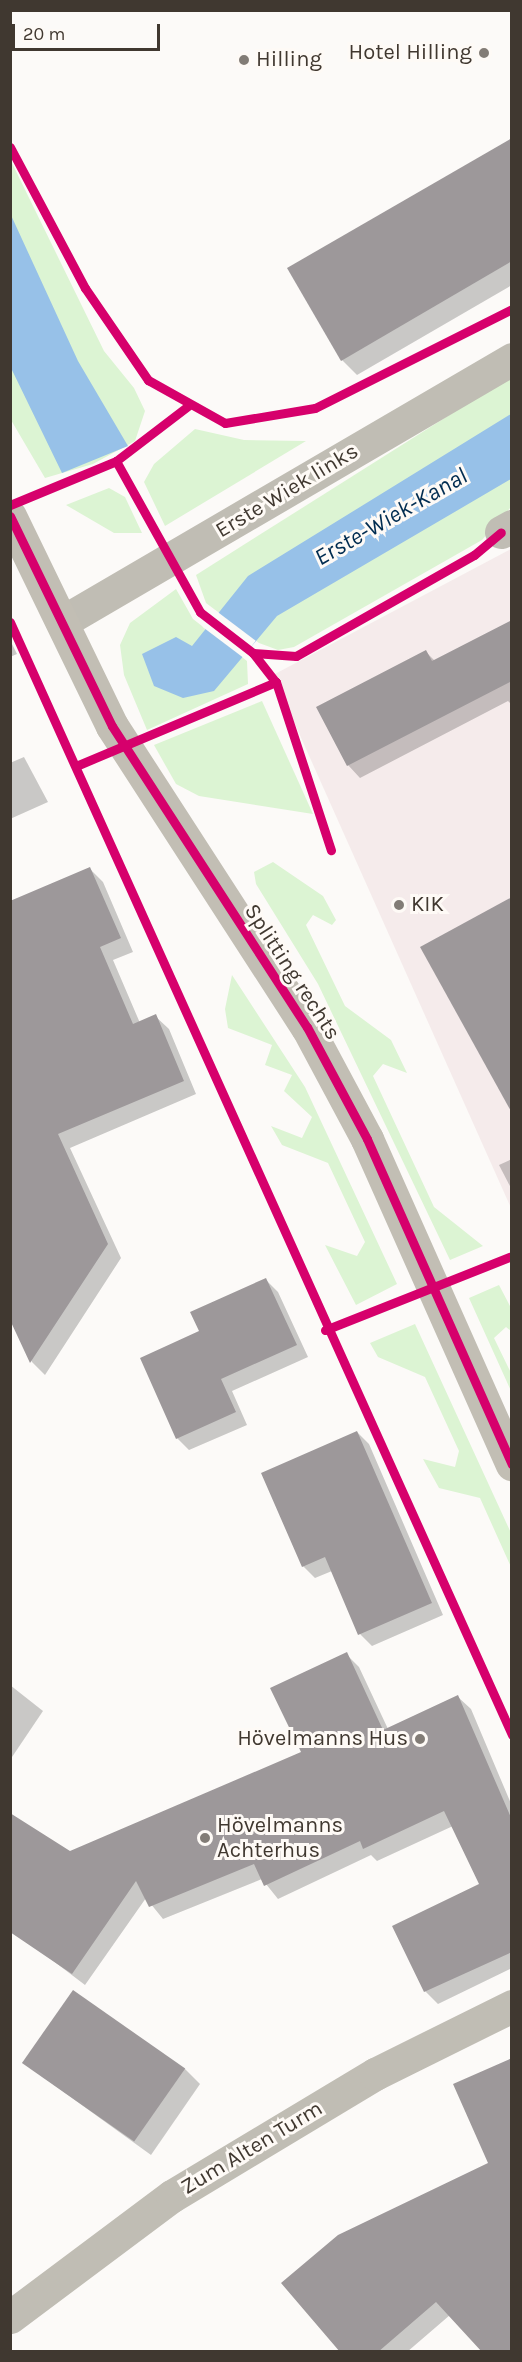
<!DOCTYPE html>
<meta charset="utf-8">
<style>
body{margin:0}
#map{position:relative;width:522px;height:2362px;overflow:hidden;background:#fcfaf8;font-family:Karla,sans-serif}
div>[style]{position:absolute}
.commercial>*{inset:0;background:#f5ebeb}
.green>*{inset:0;background:#dcf4d3}
.water>*{inset:0;background:#97c1e8}
.pier>*{inset:0;background:#fcfaf8;transform-origin:0 0}
.shadow>*{inset:0;background:#0003}
.building>*{inset:0;background:#9d989a;transform-origin:0 0}
.minor>*{height:33px;margin:-16.5px;padding:0 16.5px;transform-origin:16.5px;border-radius:16.5px;background:#c0bdb4}
.major>*{height:33px;margin:-16.5px;padding:0 16.5px;transform-origin:16.5px;border-radius:16.5px;background:#c2beb4}
.cycleway>*{height:9px;margin:-4.5px;padding:0 4.5px;transform-origin:4.5px;border-radius:4.5px;background:#d6006c}
.dots>*{width:16px;height:16px;translate:-50% -50%;box-sizing:border-box;border:3px solid #fefaf6;border-radius:50%}
span{translate:-50% -50%;white-space:nowrap;text-align:center;line-height:1.15;-webkit-text-stroke:6px #fefaf6;paint-order:stroke}
.poi-label{font-size:22px;color:#403830}
.right{translate:-100% -50%;text-align:right}
.left{translate:0 -50%;text-align:left}
.street-label{font-size:22px;color:#403830}
.water-label{font-size:24px;color:#002c50;font-style:italic}
.frame{position:absolute;inset:0;border:12px solid #403830;pointer-events:none}
.scale{position:absolute;left:12px;top:24px;width:148px;height:27px;box-sizing:border-box;border:3px solid #403830;border-top:0;padding-left:8px;font-size:18px;line-height:21px;white-space:nowrap;color:#403830;-webkit-text-stroke:4px #fefaf6;paint-order:stroke}
</style>
<div id="map">
<div class="commercial">
<i style="clip-path:polygon(511px 549px,511px 1208px,273px 675px)"></i>
</div>
<div class="green">
<i style="clip-path:polygon(10px 159px,104px 351px,134px 388px,145px 411px,135px 441px,93px 464px,45px 478px,11px 420px)"></i>
<i style="clip-path:polygon(511px 376px,511px 507px,482px 540px,294px 647px,278px 650px,259px 643px,206px 603px,196px 575px)"></i>
<i style="clip-path:polygon(195px 429px,244px 440px,306px 441px,165px 526px,144px 482px,154px 464px)"></i>
<i style="clip-path:polygon(109px 488px,125px 497px,142px 533px,114px 533px,66px 505px)"></i>
<i style="clip-path:polygon(176px 589px,193px 619px,247px 661px,248px 684px,147px 730px,124px 675px,120px 645px,130px 623px)"></i>
<i style="clip-path:polygon(262px 701px,313px 814px,199px 796px,176px 784px,154px 745px)"></i>
<i style="clip-path:polygon(273px 862px,323px 896px,336px 920px,332px 925px,313px 915px,306px 925px,345px 1006px,391px 1040px,407px 1073px,383px 1064px,373px 1076px,434px 1207px,483px 1246px,450px 1260px,318px 984px,256px 884px,254px 872px)"></i>
<i style="clip-path:polygon(232px 975px,305px 1087px,397px 1284px,356px 1305px,325px 1245px,357px 1256px,365px 1242px,328px 1163px,282px 1145px,271px 1126px,302px 1138px,312px 1117px,284px 1091px,292px 1075px,265px 1065px,272px 1045px,228px 1028px,225px 1009px)"></i>
<i style="clip-path:polygon(499px 1285px,511px 1308px,511px 1331px,506px 1327px,494px 1338px,511px 1373px,511px 1391px,469px 1298px)"></i>
<i style="clip-path:polygon(415px 1324px,511px 1533px,511px 1567px,480px 1498px,439px 1488px,423px 1459px,455px 1467px,459px 1451px,425px 1377px,378px 1357px,370px 1343px)"></i>
</div>
<div class="water">
<i style="clip-path:polygon(10px 213px,78px 361px,128px 446px,62px 473px,11px 368px)"></i>
<i style="clip-path:polygon(511px 414px,511px 479px,277px 616px,214px 691px,183px 698px,154px 686px,142px 654px,176px 637px,192px 646px,248px 576px)"></i>
</div>
<div class="pier">
<i style="left:215px;top:610px;width:51px;height:21px;rotate:37deg"></i>
</div>
<div class="shadow">
<i style="clip-path:polygon(512px 146px,512px 285px,357px 375px,342px 360px)"></i>
<i style="clip-path:polygon(512px 622px,512px 705px,508px 701px,360px 778px,348px 765px,426px 652px,435px 661px)"></i>
<i style="clip-path:polygon(10px 640px,17px 654px,10px 657px)"></i>
<i style="clip-path:polygon(24px 757px,48px 802px,10px 819px,10px 763px)"></i>
<i style="clip-path:polygon(90px 869px,103px 882px,133px 952px,113px 960px,140px 1023px,155px 1016px,169px 1029px,196px 1094px,70px 1148px,121px 1258px,45px 1375px,32px 1362px,10px 1317px)"></i>
<i style="clip-path:polygon(512px 1159px,512px 1190px,499px 1165px)"></i>
<i style="clip-path:polygon(266px 1280px,278px 1292px,308px 1357px,232px 1391px,247px 1425px,189px 1450px,177px 1438px)"></i>
<i style="clip-path:polygon(357px 1432px,369px 1444px,443px 1615px,372px 1646px,360px 1634px,332px 1571px,315px 1578px,303px 1566px)"></i>
<i style="clip-path:polygon(346px 1654px,359px 1667px,388px 1729px,458px 1697px,471px 1709px,512px 1806px,512px 1968px,438px 2004px,425px 1991px,481px 1885px,453px 1826px,377px 1861px,371px 1855px,278px 1899px,262px 1879px,163px 1919px,146px 1898px,85px 1985px,27px 1941px,69px 1853px,303px 1753px)"></i>
<i style="clip-path:polygon(10px 1685px,43px 1711px,10px 1760px)"></i>
<i style="clip-path:polygon(25px 2064px,185px 2069px,200px 2084px,151px 2155px)"></i>
<i style="clip-path:polygon(490px 2164px,512px 2352px,450px 2315px,407px 2352px,342px 2352px)"></i>
</div>
<div class="building">
<i style="clip-path:polygon(512px 138px,512px 261px,341px 361px,287px 268px)"></i>
<i style="clip-path:polygon(512px 620px,512px 681px,347px 766px,316px 707px,426px 650px,432px 661px)"></i>
<i style="clip-path:polygon(90px 867px,121px 938px,100px 947px,133px 1024px,156px 1014px,184px 1081px,58px 1134px,108px 1244px,30px 1363px,10px 1320px,10px 901px)"></i>
<i style="clip-path:polygon(512px 897px,512px 1113px,420px 947px)"></i>
<i style="clip-path:polygon(266px 1278px,297px 1345px,221px 1379px,236px 1412px,176px 1439px,140px 1358px,199px 1331px,190px 1312px)"></i>
<i style="clip-path:polygon(357px 1431px,432px 1603px,358px 1635px,325px 1557px,302px 1567px,261px 1473px)"></i>
<i style="clip-path:polygon(347px 1652px,383px 1730px,458px 1695px,512px 1820px,512px 1952px,424px 1992px,392px 1926px,479px 1884px,444px 1811px,363px 1849px,360px 1841px,264px 1886px,254px 1864px,149px 1907px,136px 1881px,72px 1974px,10px 1932px,10px 1813px,70px 1851px,301px 1752px,270px 1688px)"></i>
<i style="left:73px;top:1990px;width:137px;height:89px;rotate:35deg"></i>
<i style="clip-path:polygon(512px 2058px,512px 2352px,482px 2352px,436px 2302px,378px 2352px,340px 2352px,281px 2283px,338px 2235px,488px 2163px,453px 2084px)"></i>
</div>
<div class="minor">
<i style="left:501px;top:532px;width:13px;rotate:-29deg"></i>
<i style="left:62px;top:622px;width:521px;rotate:-30.3deg"></i>
<i style="left:10px;top:2317px;width:202px;rotate:-36.8deg"></i>
<i style="left:172px;top:2196px;width:237px;rotate:-31deg"></i>
<i style="left:375px;top:2074px;width:153px;rotate:-26.4deg"></i>
</div>
<div class="major">
<i style="left:10px;top:516px;width:233px;rotate:64.1deg"></i>
<i style="left:112px;top:726px;width:359px;rotate:57.1deg"></i>
<i style="left:307px;top:1027px;width:127px;rotate:61.8deg"></i>
<i style="left:367px;top:1139px;width:356px;rotate:66deg"></i>
</div>
<div class="cycleway">
<i style="left:10px;top:147px;width:160px;rotate:62deg"></i>
<i style="left:85px;top:288px;width:112px;rotate:55.6deg"></i>
<i style="left:148px;top:380px;width:88px;rotate:29.2deg"></i>
<i style="left:225px;top:423px;width:91px;rotate:-9.5deg"></i>
<i style="left:315px;top:408px;width:220px;rotate:-26.7deg"></i>
<i style="left:116px;top:461px;width:173px;rotate:60.9deg"></i>
<i style="left:200px;top:612px;width:67px;rotate:37.7deg"></i>
<i style="left:253px;top:653px;width:37px;rotate:52deg"></i>
<i style="left:276px;top:682px;width:177px;rotate:71.9deg"></i>
<i style="left:10px;top:505px;width:115px;rotate:-22.5deg"></i>
<i style="left:116px;top:461px;width:91px;rotate:-37.4deg"></i>
<i style="left:10px;top:516px;width:233px;rotate:64.1deg"></i>
<i style="left:112px;top:726px;width:359px;rotate:57.1deg"></i>
<i style="left:307px;top:1027px;width:127px;rotate:61.8deg"></i>
<i style="left:367px;top:1139px;width:356px;rotate:66deg"></i>
<i style="left:10px;top:622px;width:1221px;rotate:65.72deg"></i>
<i style="left:253px;top:653px;width:43px;rotate:4deg"></i>
<i style="left:296px;top:656px;width:205px;rotate:-29.6deg"></i>
<i style="left:474px;top:555px;width:35px;rotate:-40deg"></i>
<i style="left:76px;top:766px;width:217px;rotate:-22.8deg"></i>
<i style="left:325px;top:1330px;width:201px;rotate:-21.6deg"></i>
</div>
<div class="dots">
<i style="left:484px;top:53px;background:#827c76"></i>
<i style="left:244px;top:60px;background:#827c76"></i>
<i style="left:399px;top:905px;background:#827c76"></i>
<i style="left:420px;top:1739px;background:#827c76"></i>
<i style="left:205px;top:1838px;background:#827c76"></i>
</div>
<div class="poi-label">
<span class="right" style="left:472px;top:53px">Hotel Hilling</span>
<span class="left" style="left:256px;top:60px">Hilling</span>
<span class="left" style="left:411px;top:905px">KIK</span>
<span class="right" style="left:408px;top:1739px">Hövelmanns Hus</span>
<span class="left" style="left:217px;top:1838px">Hövelmanns<br>Achterhus</span>
</div>
<div class="street-label">
<span style="left:287px;top:491px;rotate:-31deg">Erste Wiek links</span>
<span style="left:292px;top:972px;rotate:57deg">Splitting rechts</span>
<span style="left:252px;top:2148px;rotate:-31deg">Zum Alten Turm</span>
</div>
<div class="water-label">
<span style="left:391px;top:517px;rotate:-30deg">Erste-Wiek-Kanal</span>
</div>
<div class="frame"></div>
<div class="scale">20 m</div>
</div>
